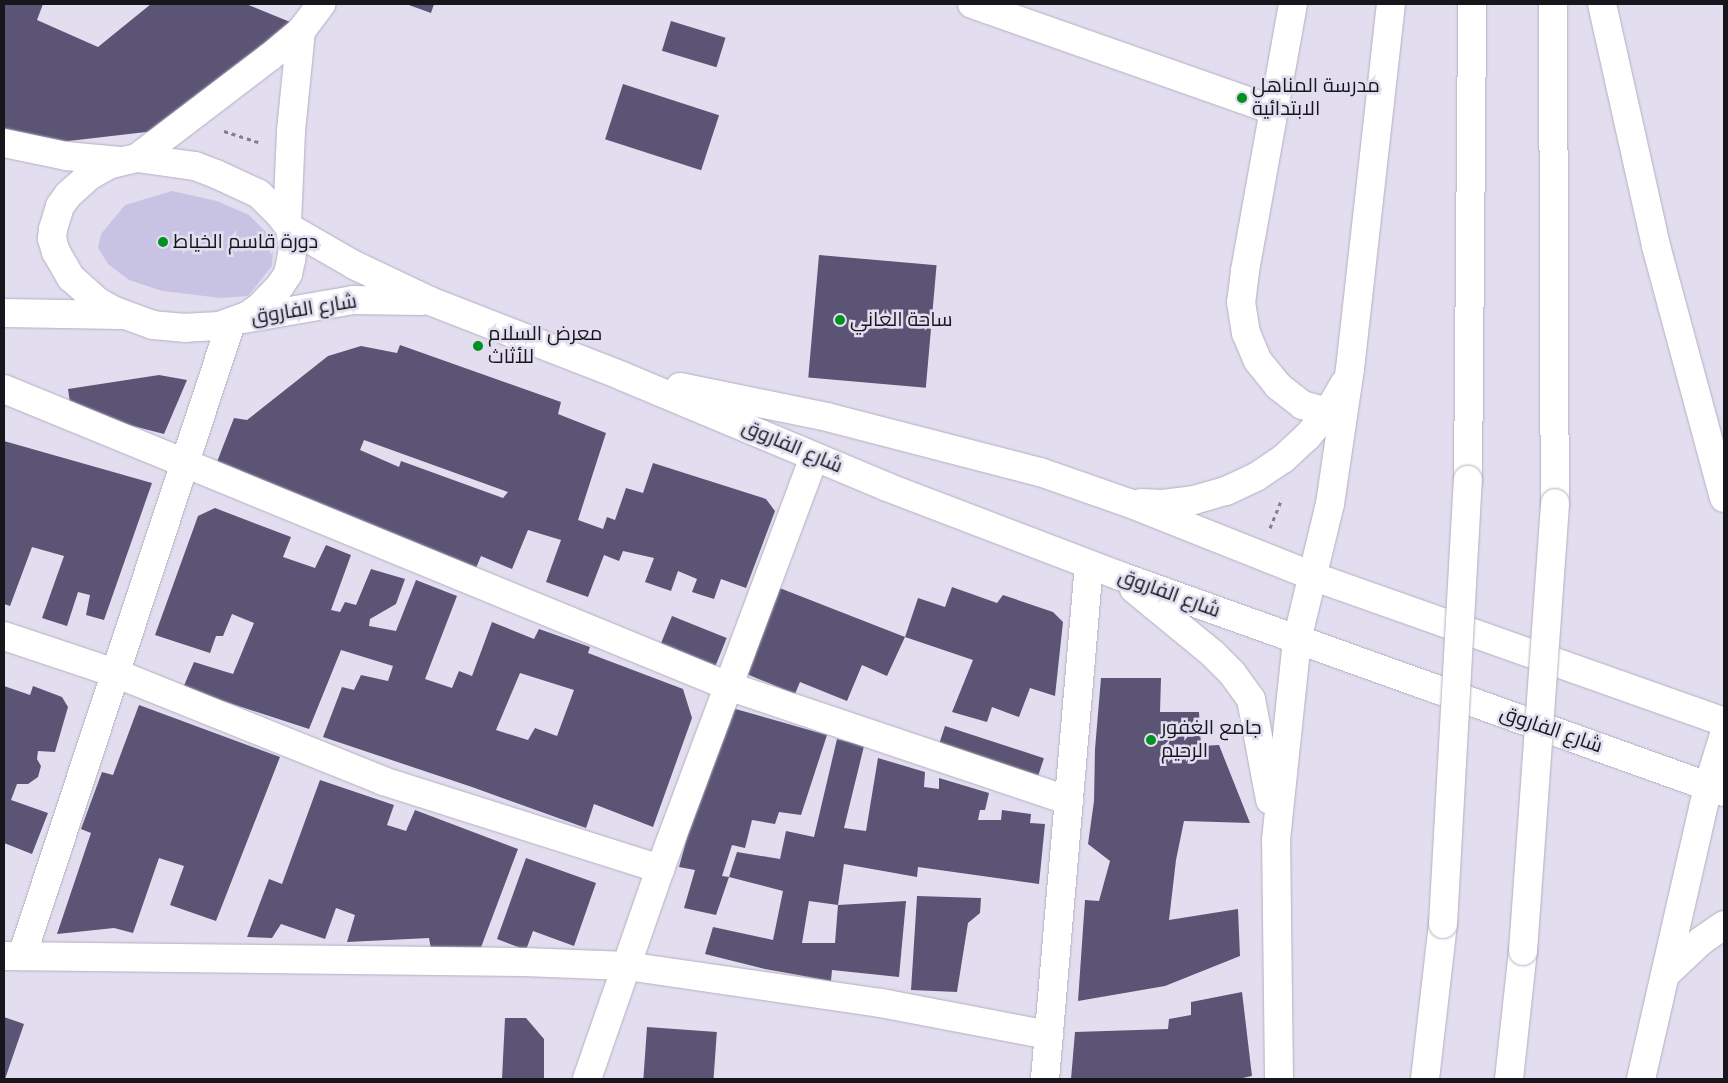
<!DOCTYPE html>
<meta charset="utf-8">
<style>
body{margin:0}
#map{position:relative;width:1728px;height:1083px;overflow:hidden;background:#e2deef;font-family:Spectral,Cairo,serif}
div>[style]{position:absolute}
.green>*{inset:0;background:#c9c3e3}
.building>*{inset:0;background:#5b5475;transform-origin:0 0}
.path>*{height:3px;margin-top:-1.5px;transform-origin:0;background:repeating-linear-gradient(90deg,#82808b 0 4px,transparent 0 8px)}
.roads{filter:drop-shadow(0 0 1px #b3b0c0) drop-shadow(0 0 1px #b3b0c0)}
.minor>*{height:28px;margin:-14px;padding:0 14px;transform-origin:14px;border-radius:14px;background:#fff}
.major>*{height:28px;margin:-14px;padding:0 14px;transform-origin:14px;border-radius:14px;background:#fff}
.bridges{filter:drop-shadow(0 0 1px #b3b0c0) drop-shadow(0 0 1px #b3b0c0)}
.major-bridge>*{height:28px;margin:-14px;padding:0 14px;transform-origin:14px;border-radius:14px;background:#fff}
.dots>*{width:14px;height:14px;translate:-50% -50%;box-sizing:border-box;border:2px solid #e2deef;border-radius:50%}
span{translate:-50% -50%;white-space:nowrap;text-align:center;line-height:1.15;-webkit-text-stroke:5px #e2deef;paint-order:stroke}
.poi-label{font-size:20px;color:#17161c}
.left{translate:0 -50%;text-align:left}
.street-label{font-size:20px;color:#17161c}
.frame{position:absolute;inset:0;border:5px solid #17161c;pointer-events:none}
</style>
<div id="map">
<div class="green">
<i style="clip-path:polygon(172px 191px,217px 201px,249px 215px,266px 232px,273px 249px,272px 266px,248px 296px,221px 298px,162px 291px,129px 280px,108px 264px,98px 248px,101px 234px,125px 205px)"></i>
</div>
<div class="building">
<i style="clip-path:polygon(4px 4px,43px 4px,37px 20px,98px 47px,151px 4px,246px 4px,300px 26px,283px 65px,172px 129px,60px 142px,4px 133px)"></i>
<i style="clip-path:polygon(406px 4px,434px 4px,431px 13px)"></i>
<i style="left:671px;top:21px;width:57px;height:31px;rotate:17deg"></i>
<i style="left:623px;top:84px;width:101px;height:58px;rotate:18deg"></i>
<i style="left:819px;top:255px;width:118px;height:123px;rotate:5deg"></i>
<i style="clip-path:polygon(evenodd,400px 345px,561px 402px,558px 414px,606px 433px,578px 520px,603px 529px,607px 517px,615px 520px,626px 488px,643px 493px,653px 463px,766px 499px,775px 511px,746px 588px,721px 579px,714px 599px,692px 592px,697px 579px,678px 571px,671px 591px,645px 582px,654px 558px,623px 551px,619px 561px,604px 555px,588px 597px,546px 582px,561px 540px,528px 530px,512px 569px,481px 556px,476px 568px,215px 467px,234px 418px,247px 420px,328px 356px,361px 346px,397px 353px,400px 345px,364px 440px,508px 492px,503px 498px,401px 461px,399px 467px,360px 450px,364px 440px)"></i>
<i style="clip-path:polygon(159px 375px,187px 380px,164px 434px,71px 410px,68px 389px)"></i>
<i style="clip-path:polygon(4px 441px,152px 483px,104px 620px,86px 615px,90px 595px,78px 592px,67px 626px,42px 618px,64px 556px,32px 547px,10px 606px,4px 604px)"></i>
<i style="clip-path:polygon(evenodd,215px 508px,291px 537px,283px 557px,315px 568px,326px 545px,351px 555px,331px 610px,340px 612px,345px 602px,356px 605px,371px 569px,405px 579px,396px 604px,370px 619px,369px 626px,396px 631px,416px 580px,457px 596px,425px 679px,452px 688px,459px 671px,472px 676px,492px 622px,534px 639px,539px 629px,590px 647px,588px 653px,683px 689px,692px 718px,653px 827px,594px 804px,586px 828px,472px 787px,323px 737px,342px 687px,354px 690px,361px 675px,388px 681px,393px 666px,341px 650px,309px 729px,183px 688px,194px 662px,233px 674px,254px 623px,232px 614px,223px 636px,216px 636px,210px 653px,155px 635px,198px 516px,215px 508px,520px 673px,574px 690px,557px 736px,535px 728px,528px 740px,496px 730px,520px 673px)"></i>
<i style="clip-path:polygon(777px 587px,905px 637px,887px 676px,862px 665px,847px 701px,800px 682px,795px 694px,742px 672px)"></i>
<i style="clip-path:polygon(952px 587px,997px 603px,1003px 595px,1053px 612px,1063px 622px,1055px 696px,1030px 688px,1019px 717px,992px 707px,987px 722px,952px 712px,973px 660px,905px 637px,918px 598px,945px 607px)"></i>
<i style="left:672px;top:616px;width:59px;height:32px;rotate:22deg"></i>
<i style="clip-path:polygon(1101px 678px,1161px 678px,1160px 712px,1199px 712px,1201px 746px,1219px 745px,1250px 823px,1184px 821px,1176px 860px,1169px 920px,1238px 909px,1240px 956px,1165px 986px,1078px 1001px,1085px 900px,1099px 901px,1110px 861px,1088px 844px,1094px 801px,1095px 749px)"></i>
<i style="clip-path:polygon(4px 686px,30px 695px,33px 686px,62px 697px,68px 707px,55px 752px,38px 751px,37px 759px,41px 766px,38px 777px,28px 784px,17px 784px,11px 800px,48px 813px,32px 854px,4px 843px)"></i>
<i style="clip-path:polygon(139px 705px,280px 757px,216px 921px,170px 905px,184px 866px,159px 858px,133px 933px,114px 928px,57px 934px,91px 833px,81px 829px,102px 772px,113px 775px)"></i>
<i style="clip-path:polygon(732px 708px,827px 735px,801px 815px,779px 812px,775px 824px,752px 820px,745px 848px,732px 845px,722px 876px,729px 877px,716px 915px,684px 908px,695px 870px,679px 867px,688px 834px)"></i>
<i style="left:945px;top:726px;width:104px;height:19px;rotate:18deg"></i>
<i style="clip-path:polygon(837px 739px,864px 746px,844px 828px,866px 831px,878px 758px,925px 772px,924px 787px,939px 789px,939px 778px,989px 793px,985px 810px,980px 810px,978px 820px,1001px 820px,1002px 810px,1031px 814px,1030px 823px,1045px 824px,1039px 884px,918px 867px,917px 877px,844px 864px,838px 905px,809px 901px,802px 943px,835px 943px,838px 905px,906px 901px,899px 977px,832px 970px,831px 981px,765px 969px,705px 954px,713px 927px,773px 940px,783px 891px,729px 877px,737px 852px,780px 859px,786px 831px,814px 837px)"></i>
<i style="clip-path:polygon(320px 780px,394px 805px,387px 825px,406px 831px,415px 810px,518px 849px,480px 950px,431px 949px,429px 938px,347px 942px,355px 915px,336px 908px,325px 939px,281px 924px,272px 938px,247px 937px,269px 879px,282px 884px)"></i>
<i style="clip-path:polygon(526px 858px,596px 883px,574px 946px,533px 931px,526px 950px,497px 939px)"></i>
<i style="clip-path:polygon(917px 896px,981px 898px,980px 913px,968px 923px,957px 992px,911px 990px)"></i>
<i style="clip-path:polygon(1242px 992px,1252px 1076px,1238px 1079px,1071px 1079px,1075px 1032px,1168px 1029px,1169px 1019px,1191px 1015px,1191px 1002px)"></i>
<i style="clip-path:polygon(4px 1017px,24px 1024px,5px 1079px,4px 1079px)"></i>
<i style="clip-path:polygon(505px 1018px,526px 1018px,544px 1039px,544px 1079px,502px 1079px)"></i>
<i style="left:647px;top:1027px;width:70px;height:52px;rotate:4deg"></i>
</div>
<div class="path">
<i style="left:224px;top:131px;width:38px;rotate:18deg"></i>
<i style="left:1270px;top:528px;width:32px;rotate:-68deg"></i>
</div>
<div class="roads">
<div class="minor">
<i style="left:972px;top:4px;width:321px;rotate:19.4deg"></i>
<i style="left:1293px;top:4px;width:271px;rotate:100.2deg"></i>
<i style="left:1245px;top:271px;width:31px;rotate:97deg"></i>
<i style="left:1241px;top:302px;width:31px;rotate:81deg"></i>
<i style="left:1246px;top:333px;width:30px;rotate:67deg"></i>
<i style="left:1258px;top:361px;width:32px;rotate:51deg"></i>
<i style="left:1278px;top:386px;width:31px;rotate:38deg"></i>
<i style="left:1302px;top:405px;width:27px;rotate:15deg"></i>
<i style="left:4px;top:143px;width:63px;rotate:11.8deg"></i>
<i style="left:66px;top:156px;width:54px;rotate:5.3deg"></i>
<i style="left:137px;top:158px;width:168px;rotate:-37.3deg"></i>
<i style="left:271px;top:56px;width:39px;rotate:-40deg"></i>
<i style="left:301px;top:31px;width:34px;rotate:-53deg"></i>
<i style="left:287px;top:223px;width:92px;rotate:-87.5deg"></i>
<i style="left:291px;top:131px;width:100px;rotate:-84.3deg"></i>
<i style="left:4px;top:389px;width:783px;rotate:22.3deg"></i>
<i style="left:728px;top:686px;width:360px;rotate:18.6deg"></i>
<i style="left:4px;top:636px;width:117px;rotate:18.4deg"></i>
<i style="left:115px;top:673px;width:289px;rotate:21.9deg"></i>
<i style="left:383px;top:781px;width:291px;rotate:17.6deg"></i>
<i style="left:4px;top:956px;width:520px;rotate:0.66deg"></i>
<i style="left:524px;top:962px;width:103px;rotate:2.2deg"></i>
<i style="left:627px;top:966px;width:257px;rotate:8.3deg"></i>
<i style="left:881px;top:1003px;width:171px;rotate:10.8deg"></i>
<i style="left:22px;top:956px;width:667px;rotate:-71.73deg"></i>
<i style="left:587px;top:1079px;width:222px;rotate:-70.8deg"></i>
<i style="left:660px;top:869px;width:440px;rotate:-69.5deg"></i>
<i style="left:1045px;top:1079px;width:516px;rotate:-85.11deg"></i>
</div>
<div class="major">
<i style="left:1553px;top:4px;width:499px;rotate:89.8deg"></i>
<i style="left:1602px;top:4px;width:248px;rotate:77.4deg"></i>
<i style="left:1656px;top:246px;width:261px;rotate:74.9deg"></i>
<i style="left:137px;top:158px;width:59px;rotate:7.9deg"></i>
<i style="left:195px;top:166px;width:22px;rotate:21deg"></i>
<i style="left:216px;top:174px;width:47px;rotate:24.9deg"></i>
<i style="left:259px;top:194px;width:28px;rotate:45deg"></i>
<i style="left:279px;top:214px;width:18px;rotate:52deg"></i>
<i style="left:290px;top:228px;width:18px;rotate:81deg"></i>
<i style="left:293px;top:246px;width:14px;rotate:98deg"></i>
<i style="left:291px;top:260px;width:14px;rotate:102deg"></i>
<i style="left:288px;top:274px;width:14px;rotate:124deg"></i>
<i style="left:280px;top:286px;width:29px;rotate:134deg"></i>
<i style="left:260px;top:307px;width:16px;rotate:145deg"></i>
<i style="left:247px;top:316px;width:30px;rotate:160deg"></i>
<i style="left:219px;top:326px;width:33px;rotate:177deg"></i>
<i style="left:186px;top:328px;width:33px;rotate:-175deg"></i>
<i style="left:153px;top:325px;width:38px;rotate:-160deg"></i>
<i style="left:117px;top:312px;width:21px;rotate:-152deg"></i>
<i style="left:98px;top:302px;width:36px;rotate:-138deg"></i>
<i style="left:71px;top:278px;width:30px;rotate:-120deg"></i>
<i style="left:56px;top:252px;width:14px;rotate:-107deg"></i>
<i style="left:52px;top:239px;width:10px;rotate:-84deg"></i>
<i style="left:53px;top:229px;width:24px;rotate:-73deg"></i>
<i style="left:60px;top:206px;width:14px;rotate:-54deg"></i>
<i style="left:68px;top:195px;width:28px;rotate:-42deg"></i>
<i style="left:89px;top:176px;width:25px;rotate:-29deg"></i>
<i style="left:111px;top:164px;width:27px;rotate:-13deg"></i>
<i style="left:290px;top:228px;width:74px;rotate:30deg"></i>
<i style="left:354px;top:265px;width:84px;rotate:25.3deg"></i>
<i style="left:430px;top:301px;width:206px;rotate:21.3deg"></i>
<i style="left:622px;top:376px;width:287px;rotate:22.7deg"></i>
<i style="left:887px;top:487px;width:249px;rotate:20.9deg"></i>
<i style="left:1120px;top:576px;width:641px;rotate:19.68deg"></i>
<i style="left:4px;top:313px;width:116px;rotate:1deg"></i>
<i style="left:243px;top:319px;width:112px;rotate:-9.8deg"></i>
<i style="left:353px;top:300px;width:68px;rotate:0.8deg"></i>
<i style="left:680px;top:387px;width:150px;rotate:11.5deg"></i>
<i style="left:827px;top:417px;width:220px;rotate:14.5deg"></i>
<i style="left:1040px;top:472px;width:94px;rotate:19.2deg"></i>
<i style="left:1129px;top:503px;width:197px;rotate:21.7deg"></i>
<i style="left:1312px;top:576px;width:437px;rotate:19.5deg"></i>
<i style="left:1468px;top:480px;width:476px;rotate:-89.5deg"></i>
<i style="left:1141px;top:503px;width:21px;rotate:3deg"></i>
<i style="left:1162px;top:504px;width:32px;rotate:-7deg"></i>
<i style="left:1194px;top:500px;width:33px;rotate:-16deg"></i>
<i style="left:1226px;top:491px;width:33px;rotate:-25deg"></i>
<i style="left:1256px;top:477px;width:32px;rotate:-34deg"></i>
<i style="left:1283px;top:459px;width:33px;rotate:-43deg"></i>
<i style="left:1307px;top:437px;width:33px;rotate:-50deg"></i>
<i style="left:1328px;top:412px;width:32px;rotate:-60deg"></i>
<i style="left:1134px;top:589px;width:102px;rotate:39.4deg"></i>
<i style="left:1213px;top:654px;width:27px;rotate:45deg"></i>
<i style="left:1232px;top:673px;width:32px;rotate:54deg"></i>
<i style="left:1251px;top:699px;width:103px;rotate:79.3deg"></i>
<i style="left:1667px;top:973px;width:47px;rotate:-43.3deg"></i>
<i style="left:1701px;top:941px;width:28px;rotate:-35deg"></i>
<i style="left:1279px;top:1079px;width:239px;rotate:-90.7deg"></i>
<i style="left:1276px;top:840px;width:201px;rotate:-84deg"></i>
<i style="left:1297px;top:640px;width:140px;rotate:-76.4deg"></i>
<i style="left:1330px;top:504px;width:136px;rotate:-81.6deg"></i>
<i style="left:1350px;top:369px;width:367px;rotate:-83.6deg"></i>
<i style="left:1425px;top:1079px;width:156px;rotate:-83.4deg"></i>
<i style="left:1509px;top:1079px;width:129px;rotate:-83.8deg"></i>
<i style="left:1641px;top:1079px;width:301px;rotate:-77.1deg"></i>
<i style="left:1708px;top:786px;width:53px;rotate:-72.6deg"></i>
</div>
</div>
<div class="bridges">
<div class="major-bridge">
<i style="left:1443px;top:924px;width:445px;rotate:-86.8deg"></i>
<i style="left:1523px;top:951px;width:449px;rotate:-85.9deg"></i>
</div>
</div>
<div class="dots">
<i style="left:1242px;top:98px;background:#039023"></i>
<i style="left:163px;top:242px;background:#039023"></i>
<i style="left:840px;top:320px;background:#039023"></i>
<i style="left:478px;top:346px;background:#039023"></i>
<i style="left:1151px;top:740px;background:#039023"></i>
</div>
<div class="poi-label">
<span class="left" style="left:1252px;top:98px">مدرسة المناهل<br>الابتدائية</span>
<span class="left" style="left:173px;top:242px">دورة قاسم الخياط</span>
<span class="left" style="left:850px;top:320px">ساحة العاني</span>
<span class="left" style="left:488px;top:346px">معرض السلام<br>للأثاث</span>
<span class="left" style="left:1161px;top:740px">جامع الغفور<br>الرحيم</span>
</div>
<div class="street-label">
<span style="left:304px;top:310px;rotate:-9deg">شارع الفاروق</span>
<span style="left:792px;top:447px;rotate:23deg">شارع الفاروق</span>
<span style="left:1169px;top:594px;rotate:20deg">شارع الفاروق</span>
<span style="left:1551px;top:730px;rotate:19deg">شارع الفاروق</span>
</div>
<div class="frame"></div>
</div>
